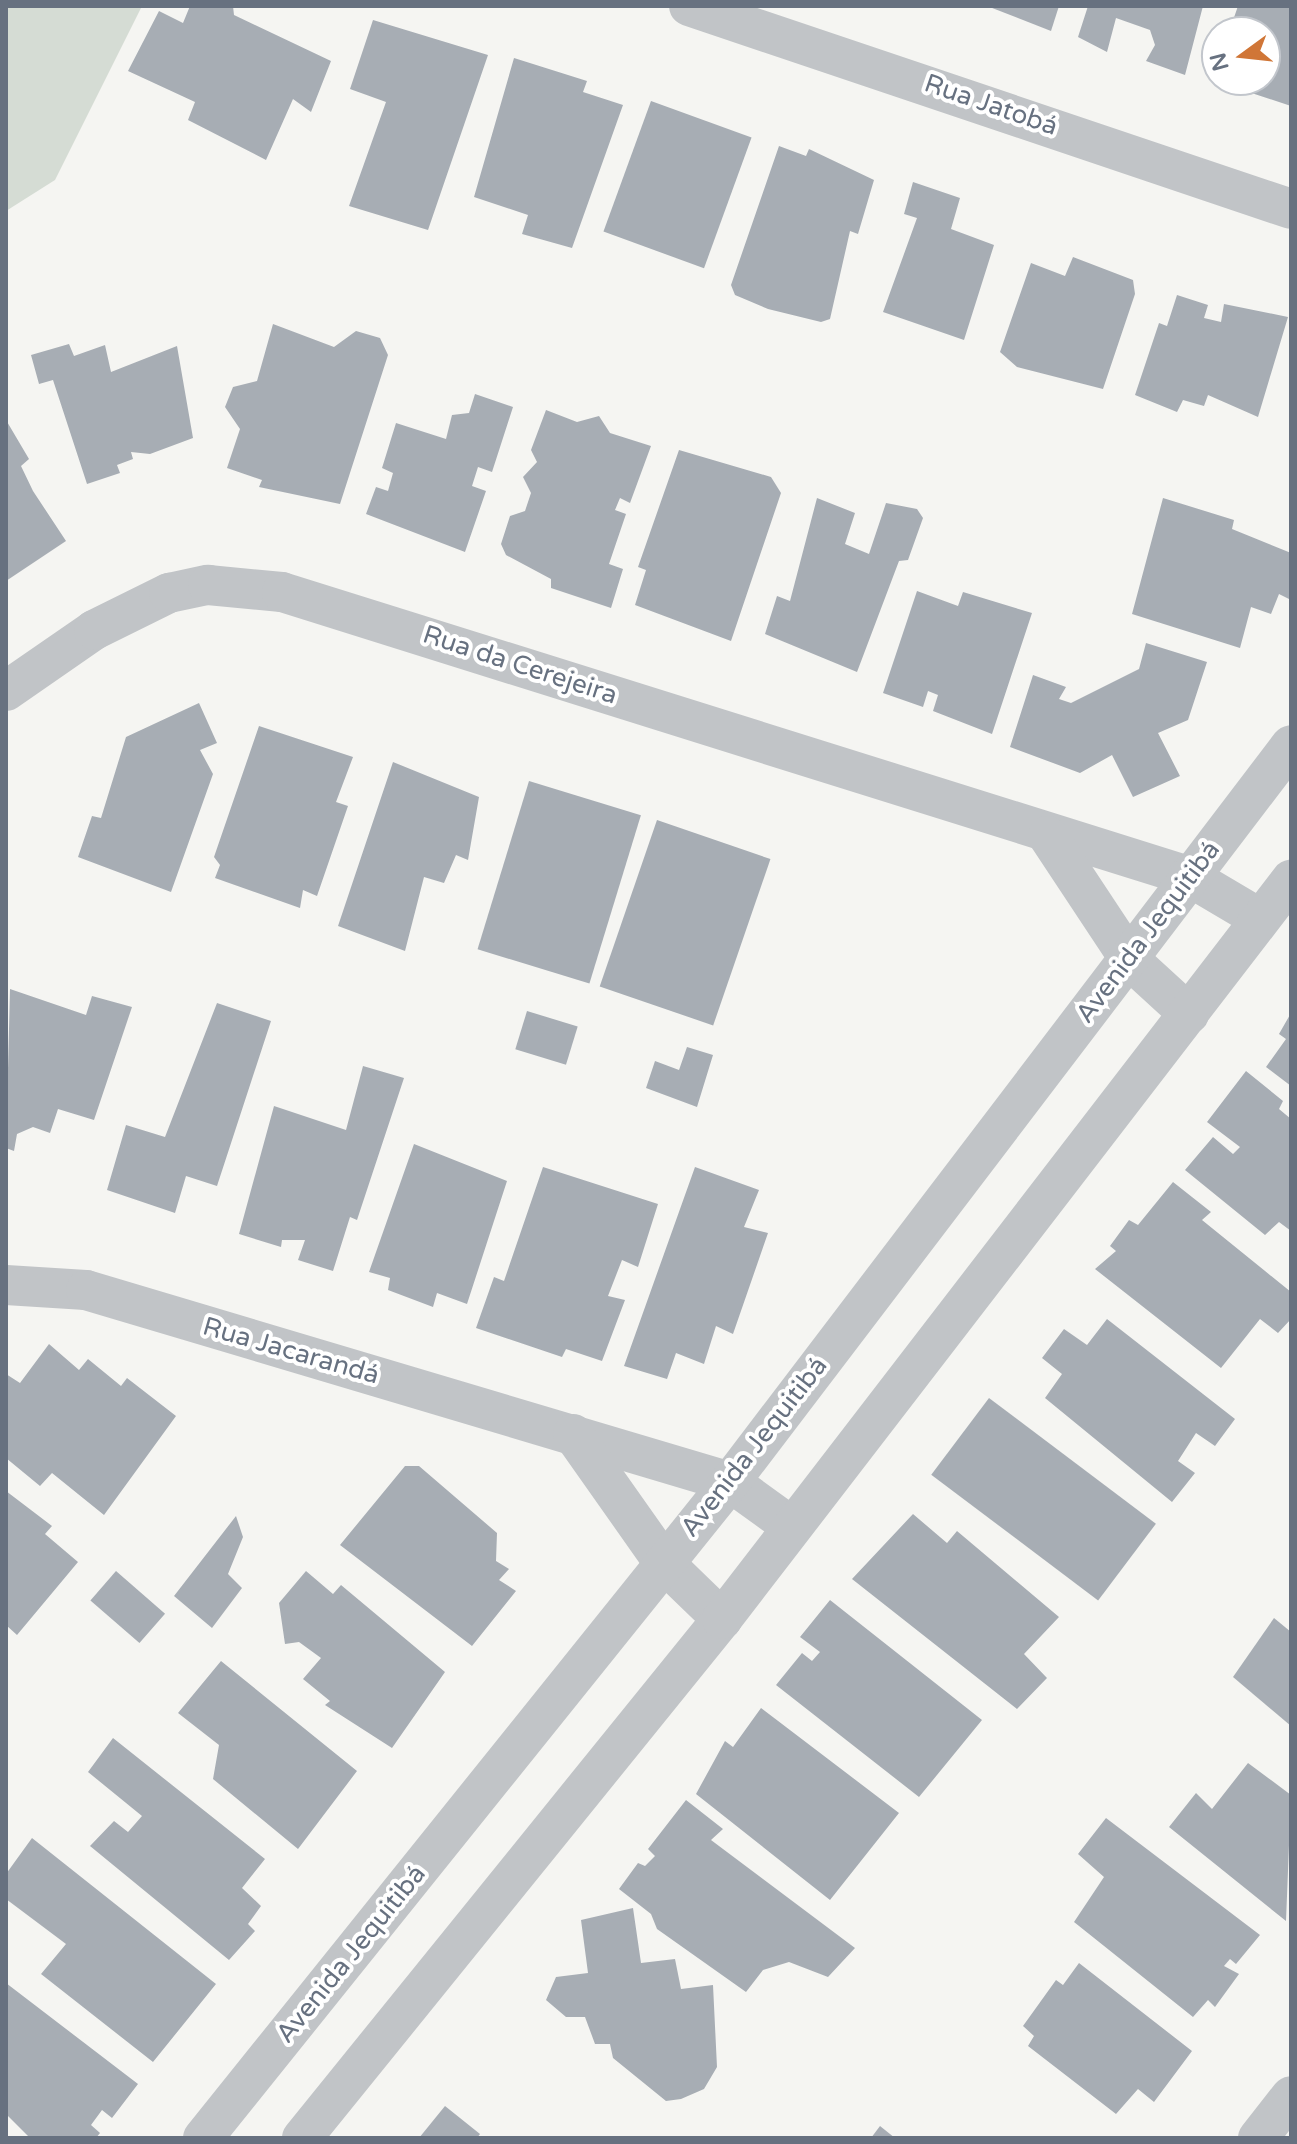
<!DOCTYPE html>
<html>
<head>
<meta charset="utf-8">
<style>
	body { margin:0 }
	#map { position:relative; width:1297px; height:2144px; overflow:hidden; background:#f5f5f2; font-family:"Varela Round",sans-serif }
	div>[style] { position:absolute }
	.green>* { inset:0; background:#d5dcd4 }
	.building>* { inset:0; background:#a7adb4; transform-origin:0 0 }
	.minor>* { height:40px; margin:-20px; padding:0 20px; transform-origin:20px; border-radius:20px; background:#c1c4c7 }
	span { translate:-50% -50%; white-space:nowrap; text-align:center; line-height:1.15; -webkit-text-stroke:8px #fff; paint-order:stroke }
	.street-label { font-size:26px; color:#677180 }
	.frame { position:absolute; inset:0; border:8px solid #677180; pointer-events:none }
	.north { position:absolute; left:1201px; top:16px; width:80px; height:80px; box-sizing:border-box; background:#fff; border:2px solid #c2c6cc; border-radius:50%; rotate:255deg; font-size:22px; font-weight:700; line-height:32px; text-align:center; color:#677180 }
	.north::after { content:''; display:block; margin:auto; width:28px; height:36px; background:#d07637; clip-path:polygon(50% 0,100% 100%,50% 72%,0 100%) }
</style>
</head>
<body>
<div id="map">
	<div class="green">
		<i style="clip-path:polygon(6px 6px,142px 6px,55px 180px,6px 211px)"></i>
	</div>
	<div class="building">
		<i style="clip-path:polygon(190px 6px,233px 6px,234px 15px,331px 61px,311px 112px,293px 99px,266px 160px,188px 120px,195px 102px,128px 71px,159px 11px,183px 23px)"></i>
		<i style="clip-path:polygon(987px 6px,1059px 6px,1051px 31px)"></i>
		<i style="clip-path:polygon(1088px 6px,1203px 6px,1185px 75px,1146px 61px,1155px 45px,1150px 30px,1116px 18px,1107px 52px,1078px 37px)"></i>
		<i style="clip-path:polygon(1238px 6px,1291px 6px,1291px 106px,1212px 80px,1217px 67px,1217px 80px,1265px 80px,1265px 32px,1229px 32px)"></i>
		<i style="clip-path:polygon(373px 20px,488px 55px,428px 230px,349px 206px,386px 102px,350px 89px)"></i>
		<i style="clip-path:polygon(514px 58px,587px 81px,583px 92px,623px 105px,572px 248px,522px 234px,528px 215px,474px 197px)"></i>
		<i style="left:651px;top:101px;width:107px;height:139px;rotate:20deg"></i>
		<i style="clip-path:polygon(779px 146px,806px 156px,809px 149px,874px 180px,858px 234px,850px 231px,830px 319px,821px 322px,768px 309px,735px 295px,731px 285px)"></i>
		<i style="clip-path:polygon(913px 182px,960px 198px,951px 229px,994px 245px,964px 340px,883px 312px,917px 218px,904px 214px)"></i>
		<i style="clip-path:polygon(1073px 257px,1133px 280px,1135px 294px,1103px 389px,1017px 367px,1000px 352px,1031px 263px,1065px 276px)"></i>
		<i style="clip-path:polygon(1177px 295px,1208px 305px,1204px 318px,1221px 322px,1224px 304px,1288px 317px,1258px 417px,1208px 395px,1204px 406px,1183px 400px,1177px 412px,1135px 395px,1159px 323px,1167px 326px)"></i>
		<i style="clip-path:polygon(273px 324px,334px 347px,356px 331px,380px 338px,388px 355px,340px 504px,259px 487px,262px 480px,227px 468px,240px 429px,225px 407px,233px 387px,257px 381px)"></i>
		<i style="clip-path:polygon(69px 344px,74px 356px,105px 345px,111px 372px,177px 346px,193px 438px,150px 454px,131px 452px,133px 459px,117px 465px,120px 473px,87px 484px,53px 380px,39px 384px,31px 355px)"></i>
		<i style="clip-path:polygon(475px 394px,513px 407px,492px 472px,478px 467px,472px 486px,486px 491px,465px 552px,366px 514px,376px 487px,388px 491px,393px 473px,382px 468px,396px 423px,446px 439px,452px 415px,469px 413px)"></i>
		<i style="clip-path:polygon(546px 410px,577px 422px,599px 416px,610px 433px,651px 446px,630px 503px,620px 498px,615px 510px,626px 514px,609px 564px,623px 569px,611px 608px,551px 588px,551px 579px,506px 555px,501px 544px,510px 516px,525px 511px,531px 493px,523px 477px,537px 462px,531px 450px)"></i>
		<i style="clip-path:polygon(6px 420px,29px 459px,21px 466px,33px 491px,66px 541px,6px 581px)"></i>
		<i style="clip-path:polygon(679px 450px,771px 477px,781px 493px,731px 641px,635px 605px,646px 570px,638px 567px)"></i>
		<i style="clip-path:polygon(817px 498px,855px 513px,845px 544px,869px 554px,886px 503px,917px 509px,923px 518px,908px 560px,899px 561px,857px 672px,765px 634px,777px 596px,790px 601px)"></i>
		<i style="clip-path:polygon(1163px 498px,1234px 520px,1232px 529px,1291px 553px,1291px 600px,1279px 594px,1271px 614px,1251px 607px,1240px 648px,1132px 614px)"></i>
		<i style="clip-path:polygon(917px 591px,958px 606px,963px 592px,1032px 613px,992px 734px,933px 711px,938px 695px,928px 691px,923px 707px,883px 693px)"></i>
		<i style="clip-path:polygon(1146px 643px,1207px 662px,1188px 720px,1158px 733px,1180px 776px,1133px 797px,1112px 755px,1080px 773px,1010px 747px,1033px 675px,1066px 687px,1059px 699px,1071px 703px,1139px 669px)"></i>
		<i style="clip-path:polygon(199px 703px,217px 743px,200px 750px,213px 774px,171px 892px,78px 857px,92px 816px,101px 818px,126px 737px)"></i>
		<i style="clip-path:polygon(259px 726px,353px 757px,336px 802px,348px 806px,317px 896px,303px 890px,300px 908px,215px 878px,220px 865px,214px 857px)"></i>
		<i style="clip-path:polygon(393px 762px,479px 797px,468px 860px,456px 855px,444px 883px,424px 877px,405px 951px,338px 926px)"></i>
		<i style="left:529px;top:781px;width:117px;height:176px;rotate:17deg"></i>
		<i style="left:657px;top:820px;width:120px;height:176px;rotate:19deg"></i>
		<i style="clip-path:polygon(10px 989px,86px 1015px,92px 996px,132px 1007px,94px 1120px,58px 1109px,50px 1133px,33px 1127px,17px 1134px,14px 1151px,6px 1148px)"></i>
		<i style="clip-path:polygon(217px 1003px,271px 1021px,217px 1186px,186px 1176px,175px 1213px,107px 1190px,126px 1125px,165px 1137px)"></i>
		<i style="left:527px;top:1011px;width:53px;height:40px;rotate:17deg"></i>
		<i style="clip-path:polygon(1291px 1013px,1291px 1086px,1266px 1067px,1286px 1039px,1279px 1034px)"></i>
		<i style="clip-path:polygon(687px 1047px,713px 1055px,697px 1107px,646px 1088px,655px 1061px,679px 1070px)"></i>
		<i style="clip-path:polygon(363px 1066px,404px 1078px,357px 1220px,350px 1217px,333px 1271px,298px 1260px,305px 1240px,282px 1240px,281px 1247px,239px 1234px,274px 1106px,346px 1130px)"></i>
		<i style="clip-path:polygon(1246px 1071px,1283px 1101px,1279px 1109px,1291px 1119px,1291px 1231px,1279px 1222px,1265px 1235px,1185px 1170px,1213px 1137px,1233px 1154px,1240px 1147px,1207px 1122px)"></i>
		<i style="clip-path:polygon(414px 1144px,507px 1181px,467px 1304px,437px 1293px,433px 1307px,388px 1290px,390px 1278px,369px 1272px)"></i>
		<i style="clip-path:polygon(543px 1167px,658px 1204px,638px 1267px,622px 1260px,608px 1296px,625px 1300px,602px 1361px,566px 1349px,562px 1357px,476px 1328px,494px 1277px,504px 1281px)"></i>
		<i style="clip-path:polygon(695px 1167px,759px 1190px,744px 1227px,768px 1233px,733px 1334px,716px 1326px,704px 1364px,676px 1353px,667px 1379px,624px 1366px)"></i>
		<i style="clip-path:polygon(1173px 1182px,1211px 1212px,1202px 1220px,1291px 1292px,1291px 1319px,1278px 1333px,1260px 1319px,1221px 1368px,1095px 1269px,1116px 1251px,1110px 1246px,1129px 1220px,1138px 1225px)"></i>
		<i style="clip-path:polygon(1107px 1319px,1235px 1419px,1215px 1446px,1196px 1433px,1178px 1461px,1195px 1473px,1172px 1502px,1045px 1398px,1062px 1374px,1042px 1358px,1064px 1329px,1087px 1345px)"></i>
		<i style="clip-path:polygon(49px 1344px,79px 1370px,88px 1359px,121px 1386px,127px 1378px,176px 1416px,104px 1515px,52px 1473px,40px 1486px,6px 1458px,6px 1374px,20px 1383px)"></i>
		<i style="left:989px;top:1398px;width:209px;height:96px;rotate:37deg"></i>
		<i style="clip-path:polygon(405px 1466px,419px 1466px,497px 1533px,496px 1561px,509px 1569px,499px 1580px,516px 1591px,472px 1646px,340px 1545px)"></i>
		<i style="clip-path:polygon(6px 1491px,52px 1526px,45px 1534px,78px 1562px,17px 1635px,6px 1625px)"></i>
		<i style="clip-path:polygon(913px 1514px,947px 1543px,957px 1531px,1059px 1617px,1024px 1654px,1047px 1678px,1017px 1709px,852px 1579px)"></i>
		<i style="clip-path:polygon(236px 1516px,243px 1537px,228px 1574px,242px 1588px,212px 1628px,174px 1596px)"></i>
		<i style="left:116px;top:1571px;width:65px;height:39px;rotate:41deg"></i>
		<i style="clip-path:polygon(306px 1571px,333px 1594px,341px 1585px,445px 1672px,392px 1748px,325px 1705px,330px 1701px,303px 1679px,321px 1658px,299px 1642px,285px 1644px,279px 1603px)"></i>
		<i style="clip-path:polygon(830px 1600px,982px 1720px,919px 1797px,776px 1685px,802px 1653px,812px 1661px,820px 1652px,800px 1637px)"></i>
		<i style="clip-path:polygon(1274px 1618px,1291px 1632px,1291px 1726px,1233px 1677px)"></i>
		<i style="clip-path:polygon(221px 1661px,357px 1771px,298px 1849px,213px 1779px,219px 1745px,178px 1713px)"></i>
		<i style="clip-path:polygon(761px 1708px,899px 1813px,830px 1900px,696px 1794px,725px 1741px,733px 1747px)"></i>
		<i style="clip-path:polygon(113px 1738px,265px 1859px,242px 1888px,261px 1906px,248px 1924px,255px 1931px,229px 1960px,90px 1846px,114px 1821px,128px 1832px,142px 1816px,88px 1772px)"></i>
		<i style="clip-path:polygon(1248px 1763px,1291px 1795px,1286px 1921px,1169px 1827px,1196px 1793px,1212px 1809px)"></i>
		<i style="clip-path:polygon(686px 1800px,723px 1829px,711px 1840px,855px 1948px,828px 1977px,789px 1962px,763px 1970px,746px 1992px,657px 1929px,651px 1914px,619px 1889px,638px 1863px,645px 1866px,655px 1856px,648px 1849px)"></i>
		<i style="clip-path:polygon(1106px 1818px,1260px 1935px,1236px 1964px,1230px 1959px,1224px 1966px,1239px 1974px,1215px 2007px,1208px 2000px,1193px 2017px,1074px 1922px,1104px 1877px,1078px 1854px)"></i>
		<i style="clip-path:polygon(32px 1838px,216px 1984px,153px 2062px,41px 1974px,66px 1944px,6px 1899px,6px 1874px)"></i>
		<i style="clip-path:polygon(633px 1908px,641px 1963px,675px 1959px,681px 1989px,713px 1985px,717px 2067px,704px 2089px,681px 2099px,666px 2101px,613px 2058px,610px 2044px,595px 2044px,585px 2017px,566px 2017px,546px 2000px,556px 1977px,588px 1973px,581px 1920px)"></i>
		<i style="clip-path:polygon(1079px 1963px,1192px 2051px,1154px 2102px,1138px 2089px,1116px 2114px,1028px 2046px,1034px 2036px,1023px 2026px,1056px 1980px,1063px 1985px)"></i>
		<i style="clip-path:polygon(6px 1983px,138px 2084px,112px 2118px,102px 2110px,91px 2125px,100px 2133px,96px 2138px,30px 2138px,6px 2114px)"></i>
		<i style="clip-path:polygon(445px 2106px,480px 2134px,477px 2138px,419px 2138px)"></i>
		<i style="clip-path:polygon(880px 2126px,895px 2138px,871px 2138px)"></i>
	</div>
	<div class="minor">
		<i style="left:689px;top:6px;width:635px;rotate:18.63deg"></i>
		<i style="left:6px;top:691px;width:107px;rotate:-34.7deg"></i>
		<i style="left:94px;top:630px;width:84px;rotate:-26.3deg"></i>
		<i style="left:169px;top:593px;width:40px;rotate:-12deg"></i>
		<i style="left:208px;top:585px;width:74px;rotate:5.4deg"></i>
		<i style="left:282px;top:592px;width:949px;rotate:17.4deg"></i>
		<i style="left:1188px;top:876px;width:82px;rotate:30.6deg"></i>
		<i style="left:1048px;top:836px;width:149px;rotate:56.5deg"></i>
		<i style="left:1130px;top:960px;width:80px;rotate:42.5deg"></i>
		<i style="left:6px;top:1285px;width:80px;rotate:3.6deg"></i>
		<i style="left:86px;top:1290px;width:672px;rotate:16.6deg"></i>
		<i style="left:730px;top:1482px;width:75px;rotate:35.8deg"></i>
		<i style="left:573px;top:1434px;width:158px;rotate:54.8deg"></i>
		<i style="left:664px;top:1563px;width:81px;rotate:44deg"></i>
		<i style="left:203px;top:2138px;width:841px;rotate:-51.22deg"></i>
		<i style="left:730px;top:1482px;width:926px;rotate:-52.72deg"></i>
		<i style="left:302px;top:2138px;width:668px;rotate:-51.02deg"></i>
		<i style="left:722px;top:1619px;width:933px;rotate:-52.41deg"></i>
		<i style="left:1258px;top:2138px;width:53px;rotate:-51.8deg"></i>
	</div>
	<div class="street-label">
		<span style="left:991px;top:105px;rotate:19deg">Rua Jatobá</span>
		<span style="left:520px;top:665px;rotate:18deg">Rua da Cerejeira</span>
		<span style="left:1148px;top:932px;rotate:-53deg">Avenida Jequitibá</span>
		<span style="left:291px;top:1351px;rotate:16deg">Rua Jacarandá</span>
		<span style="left:754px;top:1447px;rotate:-52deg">Avenida Jequitibá</span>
		<span style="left:351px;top:1954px;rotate:-51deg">Avenida Jequitibá</span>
	</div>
	<div class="frame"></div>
	<div class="north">N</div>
</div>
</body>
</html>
